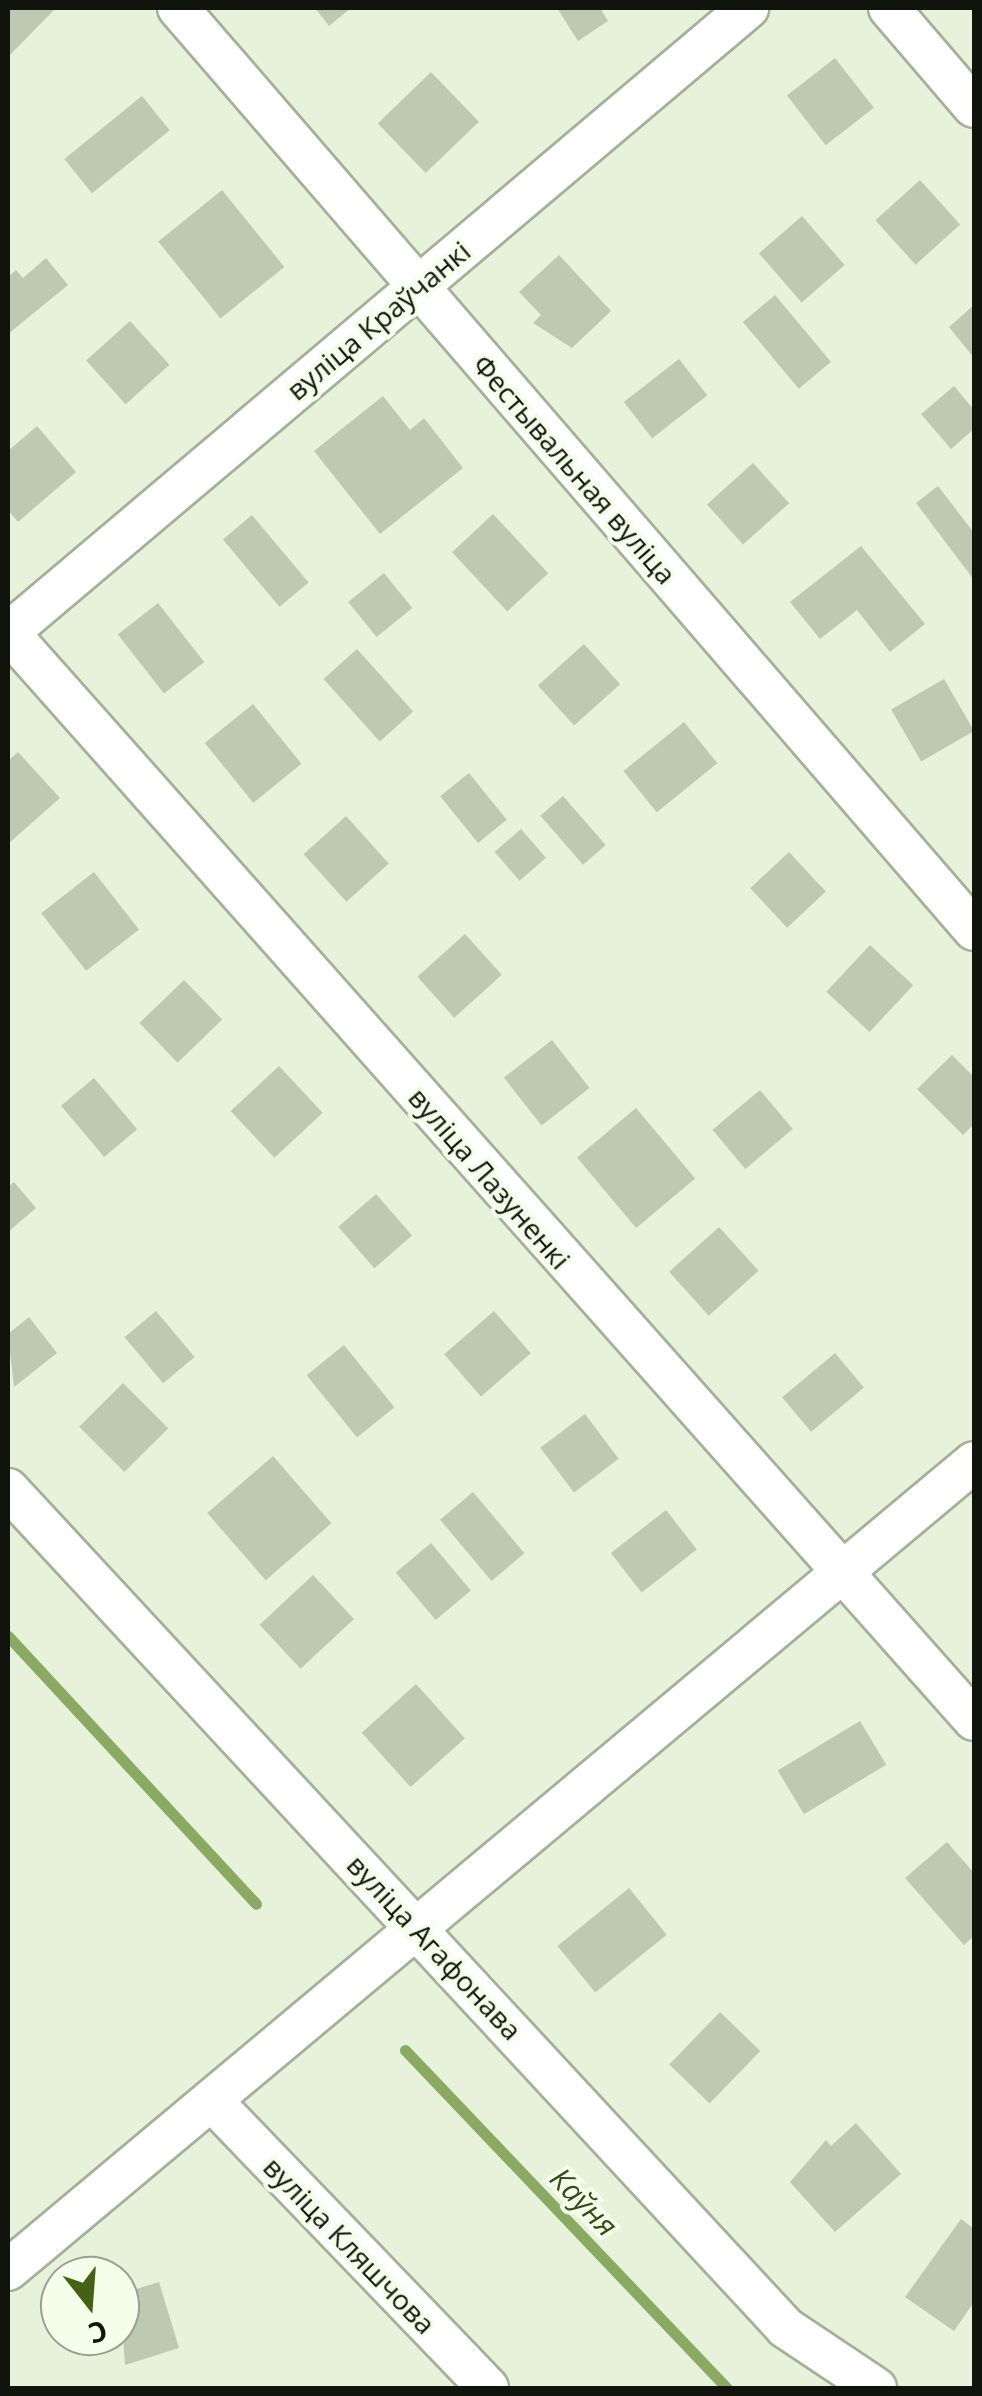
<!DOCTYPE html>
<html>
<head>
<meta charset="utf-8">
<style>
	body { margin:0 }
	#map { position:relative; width:982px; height:2396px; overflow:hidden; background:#e6f2d9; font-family:"Open Sans",sans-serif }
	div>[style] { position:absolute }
	.stream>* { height:11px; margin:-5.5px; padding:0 5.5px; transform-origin:5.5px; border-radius:5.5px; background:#8aa962 }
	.building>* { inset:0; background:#bdc9b0; transform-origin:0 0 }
	.roads { filter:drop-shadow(2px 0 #a5b098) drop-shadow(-2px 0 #a5b098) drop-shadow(0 2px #a5b098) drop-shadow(0 -2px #a5b098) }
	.minor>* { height:40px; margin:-20px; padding:0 20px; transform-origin:20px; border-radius:20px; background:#fff }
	span { translate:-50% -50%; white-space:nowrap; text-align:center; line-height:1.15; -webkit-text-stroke:8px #f4feea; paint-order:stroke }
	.street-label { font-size:28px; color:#10140c }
	.water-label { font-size:30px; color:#374b19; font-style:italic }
	.frame { position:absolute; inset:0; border:10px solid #10140c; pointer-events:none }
	.north { position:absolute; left:40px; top:2256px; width:100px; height:100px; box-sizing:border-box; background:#f4feea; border:2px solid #99a091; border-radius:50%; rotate:163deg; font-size:28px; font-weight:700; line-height:40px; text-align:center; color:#10140c }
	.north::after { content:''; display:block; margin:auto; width:35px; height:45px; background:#456113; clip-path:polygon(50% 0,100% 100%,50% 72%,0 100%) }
</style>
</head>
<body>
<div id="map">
	<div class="stream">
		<i style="left:8px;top:1636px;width:365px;rotate:47.2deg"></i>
		<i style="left:405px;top:2050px;width:467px;rotate:46.4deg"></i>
	</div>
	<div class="building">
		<i style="clip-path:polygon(8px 8px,56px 8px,10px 55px)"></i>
		<i style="clip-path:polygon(315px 8px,351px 8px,329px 26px)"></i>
		<i style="clip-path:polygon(557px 8px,600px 8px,608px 21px,578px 41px)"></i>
		<i style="left:835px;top:58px;width:63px;height:61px;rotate:52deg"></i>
		<i style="left:431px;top:72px;width:69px;height:74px;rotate:46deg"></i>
		<i style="left:142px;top:96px;width:44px;height:100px;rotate:51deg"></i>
		<i style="left:920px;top:180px;width:60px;height:60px;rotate:48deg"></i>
		<i style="left:222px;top:190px;width:99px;height:82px;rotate:51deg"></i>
		<i style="left:802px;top:216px;width:65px;height:57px;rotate:49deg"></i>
		<i style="clip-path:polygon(559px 255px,611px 311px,572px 348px,533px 323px,541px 315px,519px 292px)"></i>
		<i style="clip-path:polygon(46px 258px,68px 285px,8px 334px,8px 277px,16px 270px,23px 278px)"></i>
		<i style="left:775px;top:295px;width:87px;height:42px;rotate:50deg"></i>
		<i style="clip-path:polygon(974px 305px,974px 358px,949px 327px)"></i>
		<i style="left:130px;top:321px;width:59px;height:59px;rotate:48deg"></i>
		<i style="left:679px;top:359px;width:46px;height:70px;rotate:52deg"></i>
		<i style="clip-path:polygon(954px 386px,974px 410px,974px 429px,951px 449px,921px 414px)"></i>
		<i style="clip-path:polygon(383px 396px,410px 430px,424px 418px,463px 468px,380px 534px,314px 451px)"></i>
		<i style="clip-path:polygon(37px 426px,76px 472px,18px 522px,8px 510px,8px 451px)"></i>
		<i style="left:753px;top:463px;width:54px;height:62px;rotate:48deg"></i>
		<i style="clip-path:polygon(938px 486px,974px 533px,974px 580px,916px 503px)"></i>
		<i style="left:493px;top:514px;width:81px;height:56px;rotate:47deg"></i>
		<i style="left:252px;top:515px;width:88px;height:38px;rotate:50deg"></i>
		<i style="clip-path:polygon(861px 546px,925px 624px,890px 652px,857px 610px,820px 639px,790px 602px)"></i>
		<i style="left:384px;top:573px;width:45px;height:46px;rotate:51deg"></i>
		<i style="left:158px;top:603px;width:75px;height:51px;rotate:52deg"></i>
		<i style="left:584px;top:644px;width:54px;height:62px;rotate:48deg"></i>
		<i style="left:357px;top:649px;width:84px;height:45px;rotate:48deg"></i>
		<i style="left:944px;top:679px;width:60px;height:61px;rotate:60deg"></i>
		<i style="left:253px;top:704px;width:77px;height:62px;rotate:51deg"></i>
		<i style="left:684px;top:722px;width:53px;height:78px;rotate:51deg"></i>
		<i style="clip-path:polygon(18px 752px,60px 798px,9px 843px,8px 761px)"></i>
		<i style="left:469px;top:773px;width:60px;height:37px;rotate:51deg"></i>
		<i style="left:563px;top:796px;width:65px;height:30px;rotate:49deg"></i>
		<i style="left:346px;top:816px;width:64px;height:57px;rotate:48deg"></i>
		<i style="left:521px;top:829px;width:38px;height:35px;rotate:49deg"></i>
		<i style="left:789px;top:852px;width:54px;height:53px;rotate:47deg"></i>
		<i style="left:94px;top:872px;width:73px;height:67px;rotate:52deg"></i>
		<i style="left:465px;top:934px;width:55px;height:64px;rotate:48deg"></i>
		<i style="left:870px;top:945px;width:59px;height:64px;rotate:43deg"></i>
		<i style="left:184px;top:980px;width:55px;height:62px;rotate:46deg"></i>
		<i style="left:552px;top:1040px;width:61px;height:61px;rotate:52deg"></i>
		<i style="clip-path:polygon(952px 1055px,974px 1077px,974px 1124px,963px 1135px,917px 1089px)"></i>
		<i style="left:279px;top:1066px;width:64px;height:66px;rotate:47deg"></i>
		<i style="left:94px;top:1078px;width:67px;height:43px;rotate:50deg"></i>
		<i style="left:760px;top:1090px;width:51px;height:62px;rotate:50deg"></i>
		<i style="left:636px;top:1108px;width:92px;height:77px;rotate:50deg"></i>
		<i style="clip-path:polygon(14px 1182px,36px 1208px,8px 1232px,8px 1187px)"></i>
		<i style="left:376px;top:1194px;width:55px;height:50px;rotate:49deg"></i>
		<i style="left:719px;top:1227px;width:59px;height:67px;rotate:48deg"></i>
		<i style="left:156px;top:1311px;width:60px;height:41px;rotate:50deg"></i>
		<i style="left:494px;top:1311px;width:56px;height:66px;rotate:49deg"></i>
		<i style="clip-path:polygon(29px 1317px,57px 1353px,14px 1387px,8px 1334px)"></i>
		<i style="left:344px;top:1345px;width:80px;height:48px;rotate:51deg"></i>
		<i style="left:835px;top:1353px;width:45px;height:69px;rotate:50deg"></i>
		<i style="left:123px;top:1383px;width:64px;height:62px;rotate:45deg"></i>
		<i style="left:585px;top:1414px;width:56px;height:56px;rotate:53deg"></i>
		<i style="left:273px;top:1456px;width:89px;height:87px;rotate:49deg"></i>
		<i style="left:473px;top:1492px;width:80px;height:43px;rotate:50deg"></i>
		<i style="left:666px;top:1510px;width:50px;height:70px;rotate:52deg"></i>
		<i style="left:431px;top:1543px;width:62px;height:46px;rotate:50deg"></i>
		<i style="left:313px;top:1575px;width:60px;height:73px;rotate:47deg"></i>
		<i style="left:416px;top:1684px;width:73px;height:73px;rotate:48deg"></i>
		<i style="left:860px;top:1721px;width:51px;height:96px;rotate:59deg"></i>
		<i style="clip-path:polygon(947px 1842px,974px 1873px,974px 1936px,964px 1945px,905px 1878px)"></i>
		<i style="left:629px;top:1888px;width:60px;height:92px;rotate:51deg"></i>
		<i style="left:720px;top:2012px;width:56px;height:73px;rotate:44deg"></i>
		<i style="clip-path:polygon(856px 2123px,901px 2174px,835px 2232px,790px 2182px,826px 2140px,831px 2146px)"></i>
		<i style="clip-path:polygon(961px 2219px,974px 2229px,974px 2302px,954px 2331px,905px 2297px)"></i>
		<i style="clip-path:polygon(159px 2282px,179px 2348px,125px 2365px,120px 2294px)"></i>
	</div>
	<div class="roads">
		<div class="minor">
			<i style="left:178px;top:8px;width:1218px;rotate:49.19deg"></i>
			<i style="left:889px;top:8px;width:130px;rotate:49.4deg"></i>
			<i style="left:8px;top:632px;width:1455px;rotate:48.4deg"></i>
			<i style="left:8px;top:633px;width:969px;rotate:-40.18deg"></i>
			<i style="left:8px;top:1489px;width:1144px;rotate:47.16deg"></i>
			<i style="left:786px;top:2328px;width:108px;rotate:33.7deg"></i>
			<i style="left:212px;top:2101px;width:398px;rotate:46.1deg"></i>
			<i style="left:8px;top:2270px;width:1259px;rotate:-39.91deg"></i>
		</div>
	</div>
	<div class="street-label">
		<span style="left:378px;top:320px;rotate:-40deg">вуліца Краўчанкі</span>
		<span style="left:575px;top:469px;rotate:49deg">Фестывальная вуліца</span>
		<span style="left:490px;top:1178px;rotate:49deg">вуліца Лазуненкі</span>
		<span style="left:435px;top:1947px;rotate:47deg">вуліца Агафонава</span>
		<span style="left:350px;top:2245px;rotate:46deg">вуліца Кляшчова</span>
	</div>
	<div class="water-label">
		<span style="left:584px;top:2202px;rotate:46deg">Каўня</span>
	</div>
	<div class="frame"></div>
	<div class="north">С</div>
</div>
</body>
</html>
